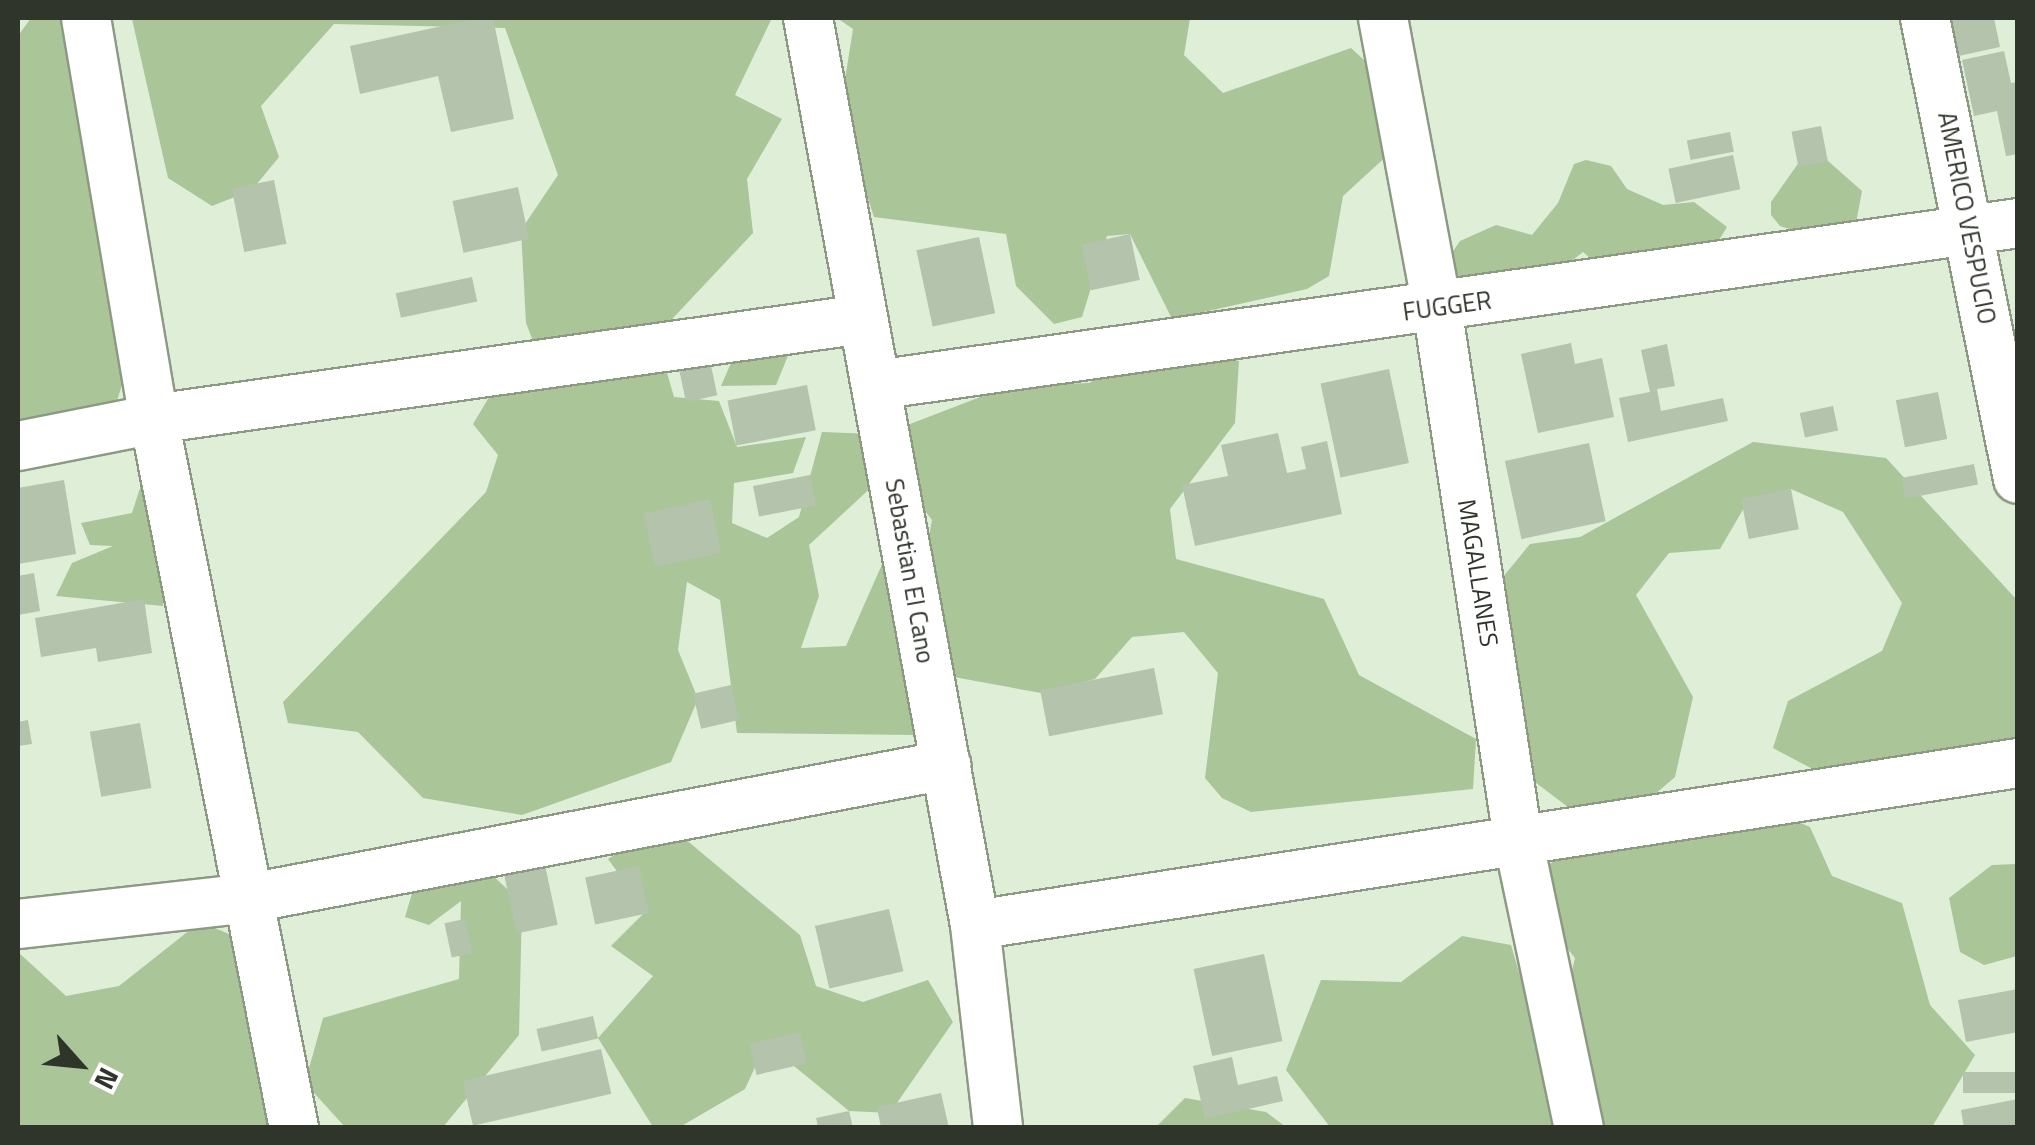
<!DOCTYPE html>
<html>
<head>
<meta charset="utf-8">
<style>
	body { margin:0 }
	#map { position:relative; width:2035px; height:1145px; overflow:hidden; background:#dfeed6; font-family:"Titillium Web",sans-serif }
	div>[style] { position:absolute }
	.forest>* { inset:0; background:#aac598 }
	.building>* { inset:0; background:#b4c3ab; transform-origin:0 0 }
	.roads { filter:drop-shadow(2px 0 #8c9a83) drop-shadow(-2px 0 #8c9a83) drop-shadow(0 2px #8c9a83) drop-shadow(0 -2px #8c9a83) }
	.minor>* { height:48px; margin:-24px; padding:0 24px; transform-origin:24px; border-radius:24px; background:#fff }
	span { translate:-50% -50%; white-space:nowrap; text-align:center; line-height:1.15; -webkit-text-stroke:8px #fff; paint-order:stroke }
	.street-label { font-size:25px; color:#2f352b }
	.frame { position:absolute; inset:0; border:20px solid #2f352b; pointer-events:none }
	.north { position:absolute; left:30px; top:1015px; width:100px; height:100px; -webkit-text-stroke:8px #fff; paint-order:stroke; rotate:117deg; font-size:28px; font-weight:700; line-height:40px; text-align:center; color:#2f352b }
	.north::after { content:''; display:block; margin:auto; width:35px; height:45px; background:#2f352b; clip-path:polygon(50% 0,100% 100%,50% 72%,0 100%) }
</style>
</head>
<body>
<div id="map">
	<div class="forest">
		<i style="clip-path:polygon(31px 18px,94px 18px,149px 299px,116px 404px,18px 424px,18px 36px)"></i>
		<i style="clip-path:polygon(772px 18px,735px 95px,782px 119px,747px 179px,753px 233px,658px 334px,541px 361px,526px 323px,521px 230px,558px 175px,505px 28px,334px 24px,261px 106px,279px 157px,252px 190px,212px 206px,168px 178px,132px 19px)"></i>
		<i style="clip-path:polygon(837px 18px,1190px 18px,1184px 55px,1223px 93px,1351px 48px,1392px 86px,1402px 142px,1343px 196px,1329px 276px,1307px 289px,1172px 319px,1130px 234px,1107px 236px,1082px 317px,1054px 324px,1016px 286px,1006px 234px,874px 217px,840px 111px,853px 29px)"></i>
		<i style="clip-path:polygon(1802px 158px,1828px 161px,1862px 191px,1855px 228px,1832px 242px,1780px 226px,1771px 215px,1771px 202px)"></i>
		<i style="clip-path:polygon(1586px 160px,1611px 166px,1627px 189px,1663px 205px,1694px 202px,1727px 227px,1711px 253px,1603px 269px,1583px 252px,1561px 269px,1533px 267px,1499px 290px,1456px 297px,1445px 263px,1460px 241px,1496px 225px,1532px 235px,1558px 203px,1574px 164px)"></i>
		<i style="clip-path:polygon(747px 326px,794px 341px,776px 385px,721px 386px)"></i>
		<i style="clip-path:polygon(1160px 345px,1239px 361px,1235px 423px,1170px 509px,1176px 559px,1324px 599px,1359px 675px,1476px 739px,1473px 789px,1251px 812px,1222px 798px,1205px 778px,1218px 673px,1184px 632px,1132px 637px,1095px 679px,1041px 693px,943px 675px,912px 630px,932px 520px,899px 476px,910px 424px,1009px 386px,1089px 383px)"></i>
		<i style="clip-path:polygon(665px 366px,674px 397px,719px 401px,737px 447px,806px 437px,793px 473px,734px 483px,732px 523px,767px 538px,799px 517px,822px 432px,873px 434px,890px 470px,809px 545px,819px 596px,801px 648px,846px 646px,887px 553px,917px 735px,737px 733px,720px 600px,687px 582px,678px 650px,698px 699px,671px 762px,522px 815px,423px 798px,358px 732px,288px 723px,283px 702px,486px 492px,498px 455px,473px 424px,494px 389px)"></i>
		<i style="clip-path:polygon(1753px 442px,1886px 458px,2017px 600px,2017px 744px,1822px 774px,1773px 748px,1788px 701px,1882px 651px,1902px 603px,1843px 512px,1791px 489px,1748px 501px,1720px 549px,1669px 553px,1636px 595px,1693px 697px,1675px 777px,1634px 812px,1581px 817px,1515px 767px,1498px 583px,1530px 544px,1580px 537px)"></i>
		<i style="clip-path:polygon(148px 463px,166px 539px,163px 606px,56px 596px,72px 563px,113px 546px,90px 545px,81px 523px,132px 513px)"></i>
		<i style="clip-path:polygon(1764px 808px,1810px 827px,1832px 876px,1902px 903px,1930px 1005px,1975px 1055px,1932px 1127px,1591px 1127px,1562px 1012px,1575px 958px,1526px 897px,1535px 875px,1602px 826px)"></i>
		<i style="clip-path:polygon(666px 823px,800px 935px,816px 986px,863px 1002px,928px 980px,953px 1022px,890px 1113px,849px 1111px,766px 1043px,745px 1089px,678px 1128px,653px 1127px,598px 1038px,653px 976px,611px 946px,646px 911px,608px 859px)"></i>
		<i style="clip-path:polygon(473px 857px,522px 903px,519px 1035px,443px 1127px,345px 1127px,305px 1083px,323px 1018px,459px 979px,461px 901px,429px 925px,405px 917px,422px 860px)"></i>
		<i style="clip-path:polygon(2017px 864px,2017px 956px,1984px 965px,1960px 952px,1949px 898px,1992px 865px)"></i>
		<i style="clip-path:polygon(200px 922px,273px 952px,294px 1003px,275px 1087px,291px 1127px,18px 1127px,18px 952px,66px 996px,119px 986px)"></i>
		<i style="clip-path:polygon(1462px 936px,1511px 945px,1564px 1127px,1330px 1127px,1286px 1070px,1321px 980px,1401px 982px)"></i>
		<i style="clip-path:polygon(1185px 1098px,1266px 1112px,1286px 1127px,1155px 1128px)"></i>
	</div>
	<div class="building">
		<i style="clip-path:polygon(479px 18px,493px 18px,514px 119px,451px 132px,438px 76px,360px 94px,350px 46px)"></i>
		<i style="clip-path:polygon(1946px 18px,1994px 18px,2000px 47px,1954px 57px)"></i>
		<i style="clip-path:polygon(2004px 51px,2011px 83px,2018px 82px,2018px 154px,2006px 156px,1997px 111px,1974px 116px,1962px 60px)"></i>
		<i style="left:1821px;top:126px;width:36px;height:30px;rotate:79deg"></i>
		<i style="left:1730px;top:132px;width:20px;height:44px;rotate:79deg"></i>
		<i style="left:1733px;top:155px;width:35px;height:66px;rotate:78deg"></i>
		<i style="left:274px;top:180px;width:65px;height:43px;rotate:79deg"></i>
		<i style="left:518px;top:187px;width:53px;height:67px;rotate:78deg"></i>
		<i style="left:1130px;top:234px;width:47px;height:50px;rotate:78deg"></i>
		<i style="left:979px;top:237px;width:78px;height:64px;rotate:78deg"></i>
		<i style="left:472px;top:277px;width:25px;height:78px;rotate:78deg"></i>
		<i style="clip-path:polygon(1571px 343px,1575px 364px,1602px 358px,1614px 417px,1538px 433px,1521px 354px)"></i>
		<i style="clip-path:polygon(1667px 344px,1675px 386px,1657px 389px,1661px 411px,1723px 398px,1728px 421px,1628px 442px,1619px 398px,1650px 392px,1641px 350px)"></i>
		<i style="left:710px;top:361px;width:35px;height:32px;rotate:78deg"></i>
		<i style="left:1389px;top:369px;width:96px;height:70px;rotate:78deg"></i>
		<i style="left:807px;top:385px;width:46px;height:81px;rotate:79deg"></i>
		<i style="left:1938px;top:392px;width:48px;height:43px;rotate:79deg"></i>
		<i style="left:1833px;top:406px;width:25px;height:34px;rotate:78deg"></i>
		<i style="clip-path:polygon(1278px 433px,1287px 473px,1306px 469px,1301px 447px,1327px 441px,1342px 514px,1195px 546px,1182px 485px,1228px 476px,1221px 445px)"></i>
		<i style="left:1589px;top:443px;width:80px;height:86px;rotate:78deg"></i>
		<i style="left:1974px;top:464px;width:21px;height:74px;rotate:79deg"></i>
		<i style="left:810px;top:475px;width:31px;height:58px;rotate:79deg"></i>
		<i style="clip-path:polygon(64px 480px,76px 554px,18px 564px,18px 488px)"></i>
		<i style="left:1791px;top:489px;width:41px;height:51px;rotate:79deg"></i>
		<i style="left:710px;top:499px;width:55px;height:68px;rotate:78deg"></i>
		<i style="clip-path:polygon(34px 573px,40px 611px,18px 615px,18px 576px)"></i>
		<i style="clip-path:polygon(144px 599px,152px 653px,98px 662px,96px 648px,41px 657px,35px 618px)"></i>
		<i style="left:1154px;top:668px;width:47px;height:116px;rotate:79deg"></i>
		<i style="left:731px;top:685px;width:36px;height:39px;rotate:77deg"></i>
		<i style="clip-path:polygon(28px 720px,32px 744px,18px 746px,18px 722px)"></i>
		<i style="left:140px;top:723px;width:66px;height:51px;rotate:80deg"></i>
		<i style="left:545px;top:865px;width:61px;height:42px;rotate:78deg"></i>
		<i style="left:639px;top:866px;width:48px;height:55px;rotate:78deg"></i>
		<i style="left:889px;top:909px;width:64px;height:76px;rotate:77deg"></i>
		<i style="left:465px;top:919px;width:35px;height:21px;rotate:78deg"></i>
		<i style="left:1264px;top:954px;width:89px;height:72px;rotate:78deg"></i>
		<i style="clip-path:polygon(2018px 989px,2018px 1032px,1966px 1042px,1958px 1000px)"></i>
		<i style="left:593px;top:1016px;width:23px;height:58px;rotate:77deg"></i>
		<i style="left:800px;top:1032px;width:32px;height:52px;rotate:77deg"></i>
		<i style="left:601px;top:1049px;width:46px;height:142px;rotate:77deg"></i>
		<i style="clip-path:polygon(1232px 1057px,1238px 1085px,1277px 1076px,1283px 1101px,1205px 1119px,1193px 1066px)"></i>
		<i style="left:2018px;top:1072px;width:21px;height:55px;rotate:90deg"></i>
		<i style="clip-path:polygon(941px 1093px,949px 1128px,881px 1128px,877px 1107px)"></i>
		<i style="clip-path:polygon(2018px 1099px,2018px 1128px,1964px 1128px,1961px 1110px)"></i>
		<i style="clip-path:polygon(849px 1111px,853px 1128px,818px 1128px,816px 1118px)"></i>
	</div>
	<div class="roads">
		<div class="minor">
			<i style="left:86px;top:18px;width:407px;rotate:80.4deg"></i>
			<i style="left:154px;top:419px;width:723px;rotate:78.83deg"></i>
			<i style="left:808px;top:18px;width:922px;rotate:79.57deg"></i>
			<i style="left:975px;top:925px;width:204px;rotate:83.5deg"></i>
			<i style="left:1383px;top:18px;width:294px;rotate:79.4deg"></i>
			<i style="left:1437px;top:307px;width:538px;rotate:81.34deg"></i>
			<i style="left:1518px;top:839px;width:295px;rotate:78.1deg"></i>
			<i style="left:1925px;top:18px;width:470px;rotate:78.6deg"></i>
			<i style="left:876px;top:385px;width:1153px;rotate:-8.07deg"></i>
			<i style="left:18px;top:446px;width:139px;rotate:-11.2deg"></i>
			<i style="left:154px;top:419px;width:716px;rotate:-8.03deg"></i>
			<i style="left:18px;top:924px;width:233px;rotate:-6.4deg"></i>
			<i style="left:250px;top:898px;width:709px;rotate:-10.82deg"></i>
			<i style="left:975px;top:925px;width:1056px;rotate:-8.83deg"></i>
		</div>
	</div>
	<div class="street-label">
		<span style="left:1967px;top:218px;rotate:79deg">AMERICO VESPUCIO</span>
		<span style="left:1447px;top:306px;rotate:-8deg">FUGGER</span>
		<span style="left:910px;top:571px;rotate:80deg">Sebastian El Cano</span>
		<span style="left:1478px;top:573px;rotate:81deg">MAGALLANES</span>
	</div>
	<div class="frame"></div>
	<div class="north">N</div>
</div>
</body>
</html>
